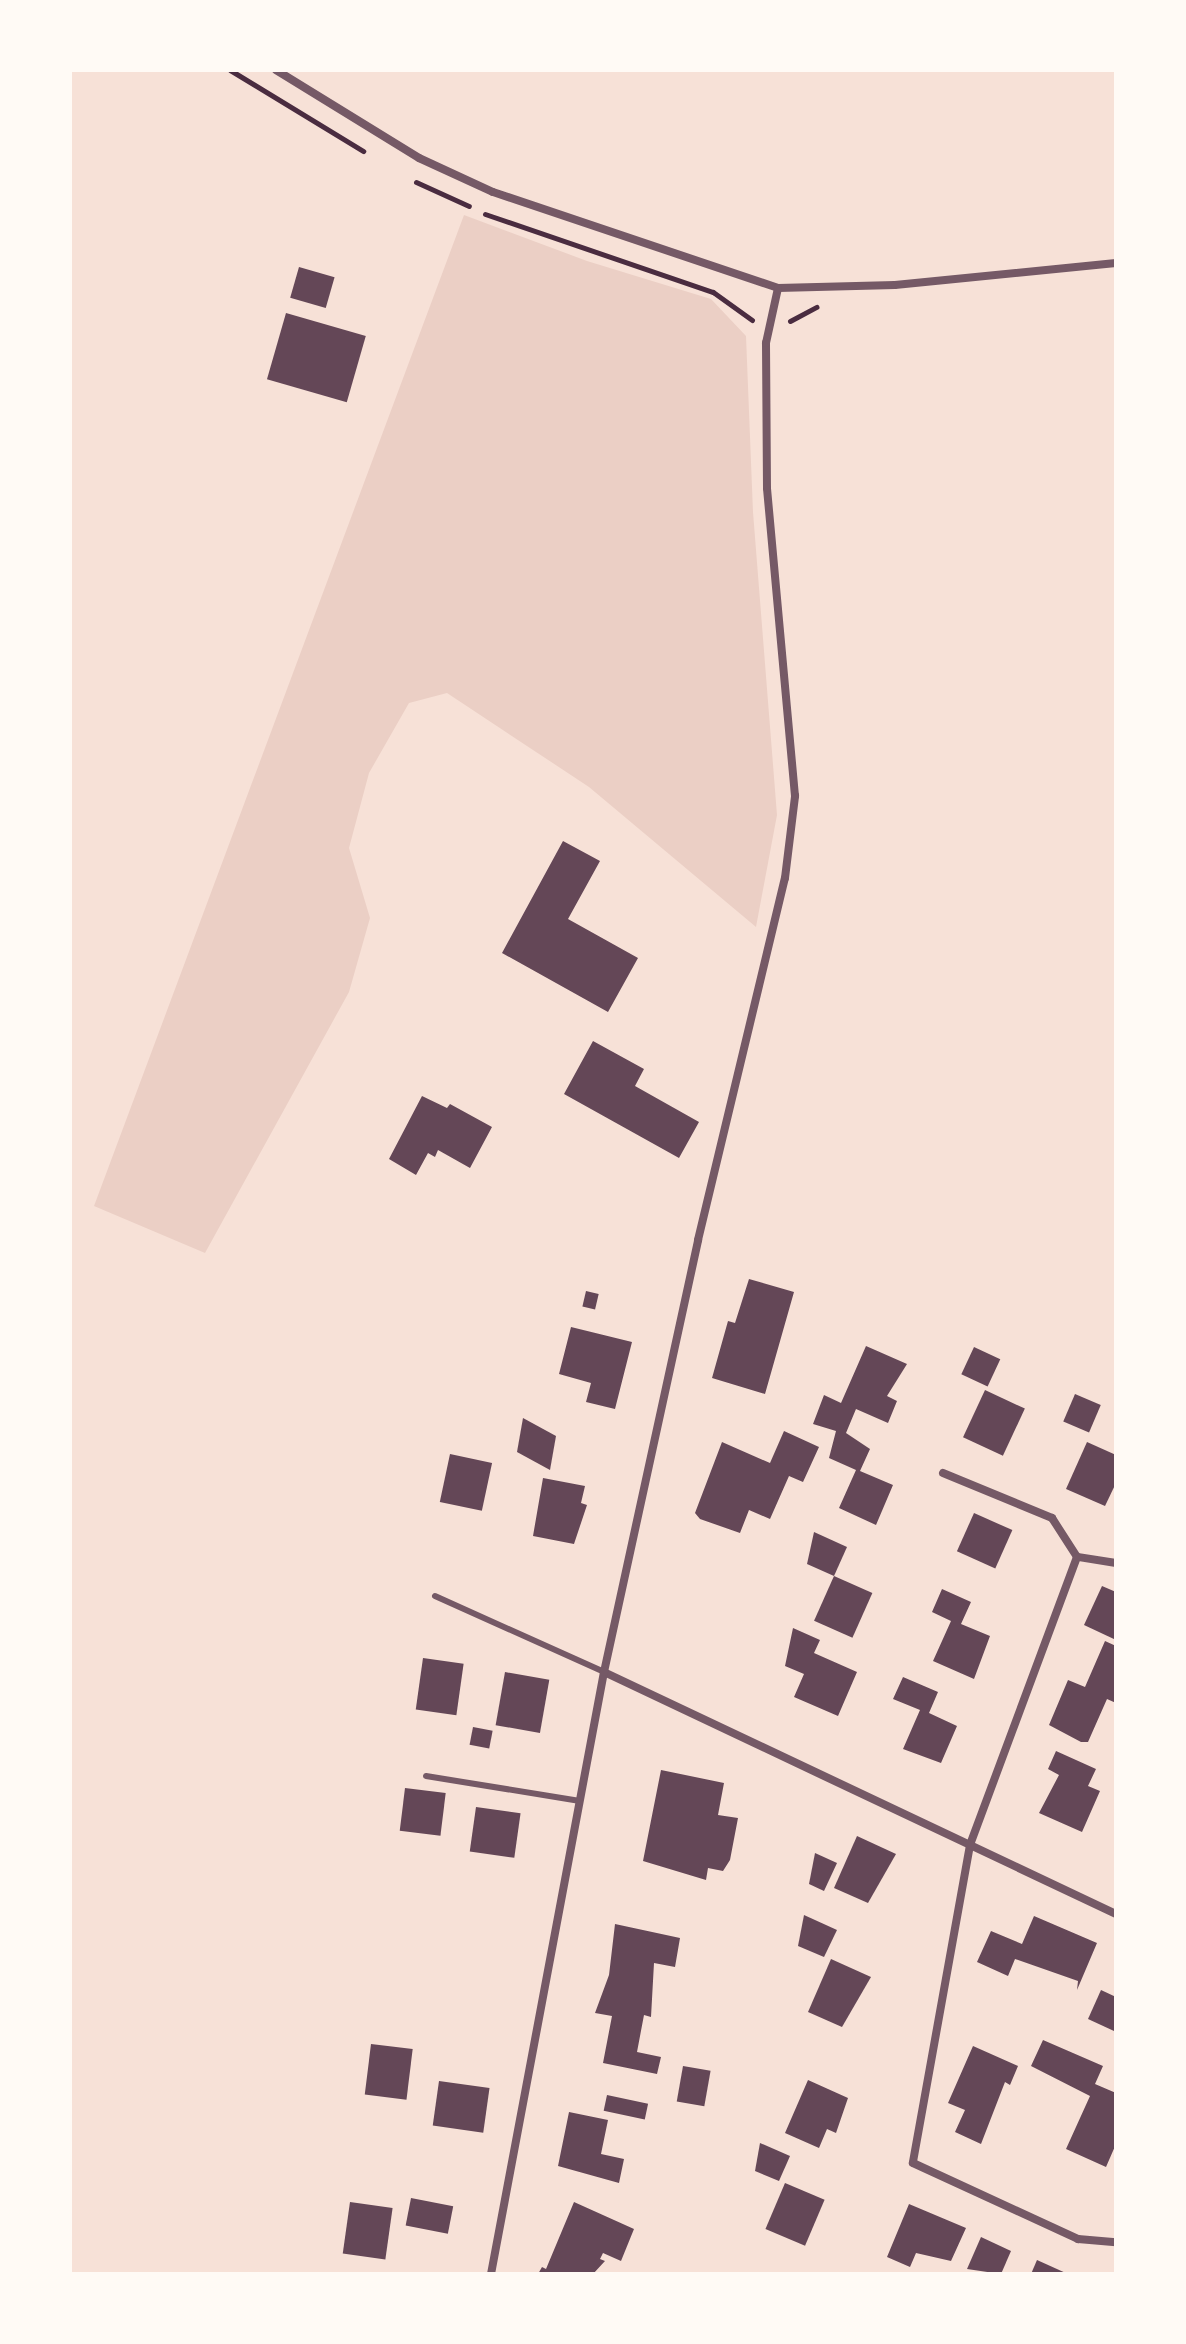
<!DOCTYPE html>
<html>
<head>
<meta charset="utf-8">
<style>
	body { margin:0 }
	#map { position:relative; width:1186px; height:2344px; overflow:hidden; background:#f7e1d7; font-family:"Source Sans 3",sans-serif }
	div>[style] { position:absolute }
	.green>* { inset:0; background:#ebcfc5 }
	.building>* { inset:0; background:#644757; transform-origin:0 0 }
	.path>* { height:5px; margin:-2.5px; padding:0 2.5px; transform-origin:2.5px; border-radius:2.5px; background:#4a2c40 }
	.service>* { height:6px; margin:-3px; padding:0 3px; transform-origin:3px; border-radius:3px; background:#755966 }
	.minor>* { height:8px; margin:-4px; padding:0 4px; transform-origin:4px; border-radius:4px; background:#755966 }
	span { translate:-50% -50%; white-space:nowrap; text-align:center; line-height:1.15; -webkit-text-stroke:8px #fffaf5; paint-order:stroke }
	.frame { position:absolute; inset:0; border:72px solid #fffaf5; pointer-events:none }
</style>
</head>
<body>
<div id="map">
	<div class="green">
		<i style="clip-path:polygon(464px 215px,587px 261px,711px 299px,746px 336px,753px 512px,777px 815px,756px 927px,589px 787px,447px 693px,409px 703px,369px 773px,349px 848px,370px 918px,349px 992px,205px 1253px,94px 1206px)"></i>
	</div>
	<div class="building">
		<i style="left:299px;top:267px;width:37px;height:32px;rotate:16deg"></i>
		<i style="left:286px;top:313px;width:83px;height:69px;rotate:16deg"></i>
		<i style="clip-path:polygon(563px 841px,600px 861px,568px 919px,638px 958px,608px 1012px,502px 953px)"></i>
		<i style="clip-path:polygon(593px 1041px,644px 1069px,635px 1086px,699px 1122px,679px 1158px,564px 1094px)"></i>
		<i style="clip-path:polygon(422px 1096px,447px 1108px,450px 1104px,492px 1127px,470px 1168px,438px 1150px,435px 1157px,428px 1153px,416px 1175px,389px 1159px)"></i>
		<i style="clip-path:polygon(749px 1279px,794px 1292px,765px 1394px,712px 1378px,728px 1321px,735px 1323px)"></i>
		<i style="left:586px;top:1291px;width:13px;height:16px;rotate:13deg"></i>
		<i style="clip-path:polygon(571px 1327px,632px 1342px,615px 1409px,586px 1402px,591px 1383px,559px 1374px)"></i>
		<i style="clip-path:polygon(866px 1346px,907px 1364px,887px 1396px,897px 1401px,888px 1423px,856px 1409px,846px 1433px,870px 1449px,860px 1471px,893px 1485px,876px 1525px,839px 1508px,856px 1470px,829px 1458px,836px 1431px,813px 1424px,824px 1395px,841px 1403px)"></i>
		<i style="left:974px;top:1347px;width:29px;height:30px;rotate:25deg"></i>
		<i style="left:985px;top:1390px;width:44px;height:52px;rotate:25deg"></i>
		<i style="left:1075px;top:1394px;width:28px;height:30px;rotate:23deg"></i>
		<i style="clip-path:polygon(523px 1418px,556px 1436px,550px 1470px,517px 1452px)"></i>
		<i style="clip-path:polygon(784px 1431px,819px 1447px,803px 1482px,789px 1476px,770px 1519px,749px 1510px,740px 1533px,700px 1519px,695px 1513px,722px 1442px,770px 1463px)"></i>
		<i style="clip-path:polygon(1087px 1442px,1116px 1455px,1116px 1483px,1105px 1506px,1066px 1489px)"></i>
		<i style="left:450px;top:1454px;width:43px;height:49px;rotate:12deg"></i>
		<i style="clip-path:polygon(543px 1478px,585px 1486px,581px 1503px,587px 1505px,574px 1544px,533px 1536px)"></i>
		<i style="left:974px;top:1513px;width:42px;height:42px;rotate:24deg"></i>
		<i style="clip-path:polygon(814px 1532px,847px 1547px,834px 1576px,807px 1564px)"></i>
		<i style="left:834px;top:1576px;width:42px;height:49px;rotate:24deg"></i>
		<i style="clip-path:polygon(1102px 1586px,1116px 1592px,1116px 1640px,1084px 1625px)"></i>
		<i style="clip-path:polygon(942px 1589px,971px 1602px,961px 1624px,990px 1636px,974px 1679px,933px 1661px,951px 1621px,932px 1612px)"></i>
		<i style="clip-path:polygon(793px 1628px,820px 1640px,814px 1653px,857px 1672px,838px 1716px,794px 1697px,804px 1674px,785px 1666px)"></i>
		<i style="clip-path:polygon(1105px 1641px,1116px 1646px,1116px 1703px,1107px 1699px,1088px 1742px,1081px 1742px,1049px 1725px,1068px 1680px,1085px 1687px)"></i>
		<i style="left:423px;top:1658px;width:41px;height:52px;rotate:8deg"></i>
		<i style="left:505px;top:1672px;width:45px;height:54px;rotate:10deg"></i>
		<i style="clip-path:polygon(903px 1677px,938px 1692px,929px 1713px,957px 1726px,941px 1763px,903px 1749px,920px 1710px,893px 1699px)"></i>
		<i style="left:473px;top:1727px;width:20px;height:18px;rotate:11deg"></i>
		<i style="clip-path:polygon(1056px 1751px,1096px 1769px,1088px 1786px,1100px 1791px,1082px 1832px,1039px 1813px,1059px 1775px,1048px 1769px)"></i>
		<i style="clip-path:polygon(661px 1770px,724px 1783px,718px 1815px,738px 1818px,730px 1860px,723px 1871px,708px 1868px,706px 1880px,643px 1861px)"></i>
		<i style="left:405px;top:1788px;width:41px;height:43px;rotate:7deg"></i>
		<i style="left:476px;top:1807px;width:45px;height:45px;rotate:8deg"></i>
		<i style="clip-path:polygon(857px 1836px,896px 1854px,868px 1903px,834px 1888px)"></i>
		<i style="clip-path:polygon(815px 1853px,837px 1863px,824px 1891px,809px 1884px)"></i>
		<i style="clip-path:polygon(804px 1915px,837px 1930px,824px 1957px,798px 1946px)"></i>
		<i style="clip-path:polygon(1034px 1916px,1097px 1943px,1077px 1990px,1078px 1981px,1015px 1959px,1008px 1976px,977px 1962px,991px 1931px,1022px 1944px)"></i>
		<i style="clip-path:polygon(615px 1924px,680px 1938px,675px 1967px,654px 1963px,651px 2017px,644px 2015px,637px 2052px,661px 2057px,657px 2074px,603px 2063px,612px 2016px,595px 2013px,609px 1975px)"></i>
		<i style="clip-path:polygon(831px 1959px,871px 1977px,842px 2027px,808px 2012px)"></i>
		<i style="clip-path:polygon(1101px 1990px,1116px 1997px,1114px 2031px,1088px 2019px)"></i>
		<i style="clip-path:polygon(1043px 2040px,1103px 2066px,1095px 2084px,1116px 2093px,1116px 2144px,1106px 2167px,1066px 2149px,1090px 2096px,1031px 2066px)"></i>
		<i style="left:371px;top:2044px;width:42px;height:51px;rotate:7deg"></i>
		<i style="clip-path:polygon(973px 2046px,1018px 2066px,1010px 2085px,1005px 2082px,981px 2144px,955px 2132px,965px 2110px,948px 2103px)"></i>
		<i style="left:683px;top:2066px;width:28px;height:36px;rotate:10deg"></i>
		<i style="clip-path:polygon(808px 2080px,848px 2098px,836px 2133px,827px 2129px,819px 2148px,785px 2133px)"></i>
		<i style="left:439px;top:2081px;width:51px;height:45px;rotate:8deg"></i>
		<i style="left:607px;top:2095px;width:42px;height:16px;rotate:12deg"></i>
		<i style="clip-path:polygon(569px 2112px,608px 2120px,601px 2154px,624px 2159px,619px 2183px,558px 2166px)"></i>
		<i style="clip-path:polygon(760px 2143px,790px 2156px,779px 2181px,755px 2171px)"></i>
		<i style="left:785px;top:2183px;width:43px;height:50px;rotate:23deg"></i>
		<i style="left:411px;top:2198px;width:43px;height:28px;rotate:11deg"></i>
		<i style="left:350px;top:2202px;width:43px;height:52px;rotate:8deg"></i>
		<i style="clip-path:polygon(574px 2202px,634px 2229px,621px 2261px,603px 2253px,600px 2259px,605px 2261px,593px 2274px,538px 2274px,542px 2267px,546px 2269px)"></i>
		<i style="clip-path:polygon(909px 2204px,966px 2228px,951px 2261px,916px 2253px,910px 2267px,887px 2257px)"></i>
		<i style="clip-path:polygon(981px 2237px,1011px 2251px,1001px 2274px,967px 2269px)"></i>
		<i style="clip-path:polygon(1037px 2260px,1068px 2274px,1031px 2274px)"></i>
	</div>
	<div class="path">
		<i style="left:230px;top:70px;width:156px;rotate:31.3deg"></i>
		<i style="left:416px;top:182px;width:58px;rotate:24.4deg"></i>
		<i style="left:485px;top:214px;width:241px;rotate:18.9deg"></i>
		<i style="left:713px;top:292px;width:48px;rotate:35.7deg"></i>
		<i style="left:790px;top:321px;width:30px;rotate:-28deg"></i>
	</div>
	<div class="service">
		<i style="left:435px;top:1596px;width:185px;rotate:24.2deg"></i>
		<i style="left:426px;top:1776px;width:156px;rotate:9.2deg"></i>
	</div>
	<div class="minor">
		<i style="left:276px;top:70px;width:168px;rotate:31.6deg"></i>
		<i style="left:419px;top:158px;width:81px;rotate:24.7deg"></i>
		<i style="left:493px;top:192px;width:301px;rotate:18.6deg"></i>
		<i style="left:778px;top:288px;width:117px;rotate:-1.5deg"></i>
		<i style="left:895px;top:285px;width:222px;rotate:-5.7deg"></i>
		<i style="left:943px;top:1473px;width:118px;rotate:22.4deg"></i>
		<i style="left:1052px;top:1518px;width:46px;rotate:57.3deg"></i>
		<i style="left:1116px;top:1563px;width:39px;rotate:-171deg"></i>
		<i style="left:1077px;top:1557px;width:307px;rotate:110.4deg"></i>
		<i style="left:970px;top:1845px;width:323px;rotate:100.2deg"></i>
		<i style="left:913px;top:2163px;width:182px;rotate:24.7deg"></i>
		<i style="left:1078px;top:2239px;width:38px;rotate:5deg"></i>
		<i style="left:604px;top:1672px;width:566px;rotate:25.3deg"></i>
		<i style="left:491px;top:2274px;width:613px;rotate:-79.37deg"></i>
		<i style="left:604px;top:1672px;width:442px;rotate:-77.7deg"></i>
		<i style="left:698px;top:1240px;width:372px;rotate:-76.5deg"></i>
		<i style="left:785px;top:878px;width:83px;rotate:-83deg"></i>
		<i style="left:795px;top:796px;width:309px;rotate:-95.2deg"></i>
		<i style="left:767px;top:488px;width:145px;rotate:-90.4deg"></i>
		<i style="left:766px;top:343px;width:56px;rotate:-77.7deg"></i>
	</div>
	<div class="frame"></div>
</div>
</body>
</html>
